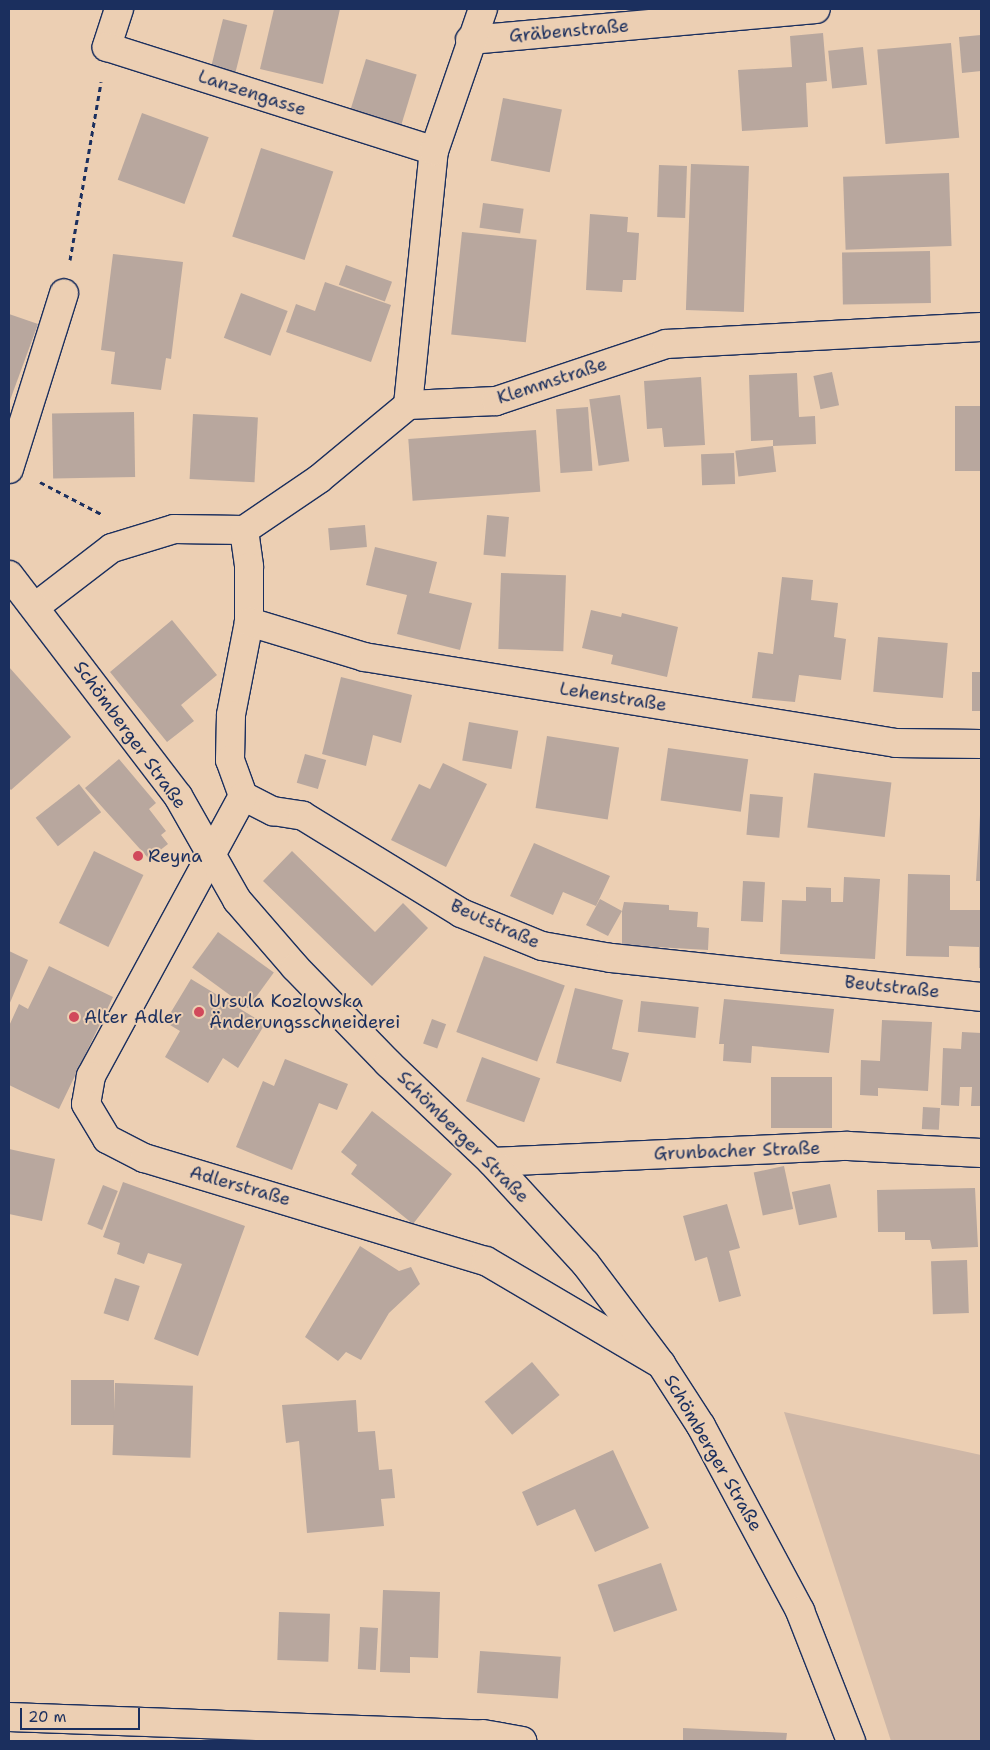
<!DOCTYPE html>
<html>
<head>
<meta charset="utf-8">
<style>
	body { margin:0 }
	#map { position:relative; width:990px; height:1750px; overflow:hidden; background:#eccfb3; font-family:"Shantell Sans",sans-serif }
	div>[style] { position:absolute }
	.green>* { inset:0; background:#ceb7a7 }
	.building>* { inset:0; background:#b8a79e; transform-origin:0 0 }
	.path>* { height:3px; margin-top:-1.5px; transform-origin:0; background:repeating-linear-gradient(90deg,#1b2f5e 0 5px,transparent 0 9px) }
	.roads { filter:drop-shadow(1px 0 #1b2f5e) drop-shadow(-1px 0 #1b2f5e) drop-shadow(0 1px #1b2f5e) drop-shadow(0 -1px #1b2f5e) }
	.minor>* { height:28px; margin:-14px; padding:0 14px; transform-origin:14px; border-radius:14px; background:#eccfb3 }
	.major>* { height:28px; margin:-14px; padding:0 14px; transform-origin:14px; border-radius:14px; background:#eccfb3 }
	.dots>* { width:14px; height:14px; translate:-50% -50%; box-sizing:border-box; border:2px solid #eccfb3; border-radius:50% }
	span { translate:-50% -50%; white-space:nowrap; text-align:center; line-height:1.15; -webkit-text-stroke:4px #eccfb3; paint-order:stroke }
	.street-label { font-size:18px; color:#1b2f5e }
	.poi-label { font-size:18px; color:#1b2f5e }
	.left { translate:0 -50%; text-align:left }
	.frame { position:absolute; inset:0; border:10px solid #1b2f5e; pointer-events:none }
	.scale { position:absolute; left:20px; top:1708px; width:120px; height:22px; box-sizing:border-box; border:2px solid #1b2f5e; border-top:0; padding-left:6px; font-size:15px; line-height:18px; white-space:nowrap; color:#1b2f5e; -webkit-text-stroke:4px #eccfb3; paint-order:stroke }
</style>
</head>
<body>
<div id="map">
	<div class="green">
		<i style="clip-path:polygon(784px 1412px,981px 1455px,981px 1741px,891px 1741px)"></i>
	</div>
	<div class="building">
		<i style="clip-path:polygon(274px 9px,340px 9px,323px 84px,260px 69px)"></i>
		<i style="left:223px;top:19px;width:25px;height:54px;rotate:14deg"></i>
		<i style="clip-path:polygon(823px 33px,827px 81px,806px 83px,808px 127px,742px 131px,738px 70px,792px 67px,790px 36px)"></i>
		<i style="clip-path:polygon(981px 35px,981px 71px,962px 73px,959px 37px)"></i>
		<i style="left:951px;top:43px;width:95px;height:74px;rotate:85deg"></i>
		<i style="left:863px;top:47px;width:38px;height:35px;rotate:84deg"></i>
		<i style="left:366px;top:59px;width:53px;height:59px;rotate:17deg"></i>
		<i style="left:503px;top:98px;width:60px;height:64px;rotate:11deg"></i>
		<i style="left:142px;top:113px;width:71px;height:71px;rotate:20deg"></i>
		<i style="left:261px;top:148px;width:76px;height:93px;rotate:18deg"></i>
		<i style="left:691px;top:164px;width:58px;height:146px;rotate:2deg"></i>
		<i style="left:659px;top:165px;width:28px;height:52px;rotate:2deg"></i>
		<i style="left:949px;top:173px;width:73px;height:106px;rotate:88deg"></i>
		<i style="left:483px;top:203px;width:41px;height:25px;rotate:8deg"></i>
		<i style="clip-path:polygon(590px 214px,628px 217px,627px 232px,639px 233px,636px 280px,623px 280px,622px 292px,586px 290px)"></i>
		<i style="left:462px;top:232px;width:75px;height:103px;rotate:6deg"></i>
		<i style="left:930px;top:251px;width:52px;height:88px;rotate:89deg"></i>
		<i style="clip-path:polygon(113px 254px,183px 262px,171px 359px,166px 358px,161px 390px,111px 384px,115px 352px,101px 350px)"></i>
		<i style="left:346px;top:265px;width:49px;height:21px;rotate:20deg"></i>
		<i style="clip-path:polygon(325px 282px,391px 305px,371px 362px,286px 332px,296px 304px,315px 311px)"></i>
		<i style="left:241px;top:293px;width:50px;height:48px;rotate:21deg"></i>
		<i style="clip-path:polygon(9px 314px,38px 324px,9px 403px)"></i>
		<i style="left:832px;top:372px;width:34px;height:19px;rotate:78deg"></i>
		<i style="clip-path:polygon(797px 373px,799px 417px,815px 416px,816px 444px,773px 446px,773px 440px,751px 441px,749px 375px)"></i>
		<i style="clip-path:polygon(701px 377px,705px 445px,664px 447px,662px 428px,647px 429px,644px 381px)"></i>
		<i style="left:620px;top:395px;width:67px;height:31px;rotate:82deg"></i>
		<i style="left:955px;top:406px;width:26px;height:65px"></i>
		<i style="left:588px;top:407px;width:64px;height:32px;rotate:86deg"></i>
		<i style="left:134px;top:412px;width:65px;height:82px;rotate:89deg"></i>
		<i style="left:193px;top:414px;width:65px;height:65px;rotate:3deg"></i>
		<i style="left:536px;top:430px;width:62px;height:128px;rotate:86deg"></i>
		<i style="left:773px;top:446px;width:26px;height:38px;rotate:83deg"></i>
		<i style="left:734px;top:453px;width:31px;height:33px;rotate:88deg"></i>
		<i style="left:487px;top:515px;width:22px;height:40px;rotate:5deg"></i>
		<i style="left:365px;top:525px;width:22px;height:37px;rotate:85deg"></i>
		<i style="clip-path:polygon(375px 547px,437px 562px,429px 593px,472px 603px,460px 650px,397px 634px,407px 595px,366px 585px)"></i>
		<i style="left:501px;top:573px;width:65px;height:76px;rotate:2deg"></i>
		<i style="clip-path:polygon(782px 577px,813px 580px,811px 600px,838px 603px,834px 637px,846px 639px,841px 680px,799px 675px,795px 702px,752px 698px,758px 652px,773px 654px)"></i>
		<i style="clip-path:polygon(591px 610px,621px 617px,622px 613px,678px 627px,667px 677px,611px 664px,613px 655px,582px 648px)"></i>
		<i style="clip-path:polygon(172px 620px,217px 675px,181px 705px,194px 721px,167px 742px,110px 672px)"></i>
		<i style="left:878px;top:637px;width:70px;height:55px;rotate:5deg"></i>
		<i style="clip-path:polygon(9px 667px,71px 737px,11px 790px,9px 788px)"></i>
		<i style="left:972px;top:672px;width:9px;height:39px"></i>
		<i style="clip-path:polygon(341px 677px,412px 695px,401px 743px,373px 735px,366px 766px,322px 754px)"></i>
		<i style="left:469px;top:722px;width:50px;height:39px;rotate:10deg"></i>
		<i style="left:547px;top:736px;width:73px;height:73px;rotate:9deg"></i>
		<i style="left:668px;top:748px;width:81px;height:53px;rotate:8deg"></i>
		<i style="left:305px;top:754px;width:22px;height:30px;rotate:16deg"></i>
		<i style="clip-path:polygon(119px 759px,156px 803px,149px 809px,166px 831px,161px 835px,168px 844px,149px 859px,85px 788px)"></i>
		<i style="clip-path:polygon(443px 763px,487px 784px,446px 867px,391px 840px,419px 784px,430px 789px)"></i>
		<i style="left:814px;top:773px;width:78px;height:55px;rotate:7deg"></i>
		<i style="left:79px;top:784px;width:36px;height:55px;rotate:52deg"></i>
		<i style="left:750px;top:794px;width:33px;height:41px;rotate:5deg"></i>
		<i style="clip-path:polygon(980px 815px,981px 815px,981px 881px,976px 881px)"></i>
		<i style="clip-path:polygon(534px 843px,610px 876px,596px 906px,563px 892px,553px 915px,510px 896px)"></i>
		<i style="left:94px;top:851px;width:55px;height:80px;rotate:26deg"></i>
		<i style="clip-path:polygon(292px 851px,375px 932px,403px 903px,428px 928px,372px 986px,263px 881px)"></i>
		<i style="clip-path:polygon(908px 874px,950px 875px,950px 910px,981px 910px,981px 968px,979px 968px,979px 947px,949px 946px,949px 957px,906px 956px)"></i>
		<i style="clip-path:polygon(844px 877px,880px 879px,875px 959px,780px 954px,782px 900px,806px 901px,806px 887px,831px 888px,831px 902px,843px 902px)"></i>
		<i style="left:743px;top:881px;width:22px;height:40px;rotate:3deg"></i>
		<i style="clip-path:polygon(600px 899px,622px 911px,624px 902px,669px 905px,669px 910px,698px 912px,697px 927px,709px 928px,708px 950px,622px 945px,622px 911px,608px 936px,586px 925px)"></i>
		<i style="left:218px;top:932px;width:69px;height:44px;rotate:36deg"></i>
		<i style="clip-path:polygon(9px 951px,28px 960px,9px 1005px)"></i>
		<i style="left:484px;top:956px;width:86px;height:81px;rotate:20deg"></i>
		<i style="clip-path:polygon(49px 966px,113px 997px,59px 1109px,9px 1085px,9px 1026px,19px 1004px,28px 1009px)"></i>
		<i style="clip-path:polygon(191px 979px,265px 1024px,238px 1068px,223px 1058px,208px 1083px,165px 1057px,180px 1031px,165px 1022px)"></i>
		<i style="clip-path:polygon(575px 988px,623px 1000px,612px 1049px,629px 1053px,621px 1082px,556px 1063px)"></i>
		<i style="clip-path:polygon(724px 999px,834px 1009px,829px 1053px,752px 1046px,751px 1063px,723px 1061px,724px 1044px,719px 1044px)"></i>
		<i style="left:641px;top:1001px;width:58px;height:31px;rotate:6deg"></i>
		<i style="left:432px;top:1019px;width:15px;height:26px;rotate:20deg"></i>
		<i style="clip-path:polygon(882px 1020px,932px 1022px,928px 1091px,878px 1088px,878px 1096px,860px 1095px,861px 1060px,880px 1061px)"></i>
		<i style="clip-path:polygon(962px 1032px,981px 1033px,981px 1106px,971px 1106px,972px 1087px,960px 1087px,959px 1106px,941px 1105px,943px 1048px,961px 1049px)"></i>
		<i style="left:482px;top:1057px;width:62px;height:47px;rotate:20deg"></i>
		<i style="clip-path:polygon(285px 1059px,348px 1084px,337px 1110px,319px 1103px,292px 1170px,236px 1147px,263px 1081px,274px 1086px)"></i>
		<i style="left:771px;top:1077px;width:61px;height:51px"></i>
		<i style="left:923px;top:1107px;width:17px;height:22px;rotate:3deg"></i>
		<i style="clip-path:polygon(372px 1111px,452px 1174px,413px 1224px,351px 1174px,357px 1165px,341px 1152px)"></i>
		<i style="clip-path:polygon(9px 1149px,55px 1159px,42px 1221px,9px 1214px)"></i>
		<i style="left:784px;top:1166px;width:44px;height:31px;rotate:78deg"></i>
		<i style="clip-path:polygon(123px 1182px,245px 1226px,198px 1356px,154px 1339px,182px 1264px,148px 1253px,144px 1264px,117px 1254px,120px 1243px,103px 1237px)"></i>
		<i style="left:830px;top:1184px;width:34px;height:39px;rotate:78deg"></i>
		<i style="left:103px;top:1185px;width:16px;height:42px;rotate:22deg"></i>
		<i style="clip-path:polygon(975px 1188px,978px 1247px,932px 1249px,930px 1240px,905px 1240px,905px 1232px,878px 1232px,877px 1190px)"></i>
		<i style="clip-path:polygon(727px 1204px,740px 1248px,729px 1251px,741px 1296px,719px 1302px,707px 1257px,695px 1261px,683px 1216px)"></i>
		<i style="clip-path:polygon(360px 1246px,399px 1271px,411px 1267px,420px 1284px,389px 1313px,361px 1360px,346px 1352px,338px 1361px,305px 1337px)"></i>
		<i style="left:967px;top:1260px;width:53px;height:36px;rotate:88deg"></i>
		<i style="left:115px;top:1278px;width:26px;height:37px;rotate:18deg"></i>
		<i style="left:532px;top:1362px;width:43px;height:62px;rotate:50deg"></i>
		<i style="left:71px;top:1380px;width:43px;height:45px"></i>
		<i style="left:115px;top:1383px;width:78px;height:72px;rotate:2deg"></i>
		<i style="clip-path:polygon(356px 1400px,358px 1432px,375px 1431px,379px 1470px,392px 1469px,395px 1498px,381px 1499px,384px 1526px,307px 1533px,299px 1441px,286px 1443px,282px 1405px)"></i>
		<i style="clip-path:polygon(613px 1450px,649px 1528px,595px 1552px,575px 1509px,537px 1526px,522px 1492px)"></i>
		<i style="left:661px;top:1563px;width:50px;height:67px;rotate:71deg"></i>
		<i style="clip-path:polygon(383px 1590px,440px 1592px,438px 1658px,410px 1657px,410px 1673px,380px 1672px)"></i>
		<i style="left:279px;top:1612px;width:51px;height:48px;rotate:2deg"></i>
		<i style="left:360px;top:1627px;width:18px;height:42px;rotate:3deg"></i>
		<i style="left:480px;top:1651px;width:81px;height:42px;rotate:4deg"></i>
		<i style="clip-path:polygon(683px 1728px,787px 1733px,786px 1741px,683px 1741px)"></i>
	</div>
	<div class="path">
		<i style="left:70px;top:260px;width:181px;rotate:-80.1deg"></i>
		<i style="left:40px;top:482px;width:71px;rotate:27.6deg"></i>
	</div>
	<div class="roads">
		<div class="minor">
			<i style="left:119px;top:9px;width:40px;rotate:108deg"></i>
			<i style="left:107px;top:47px;width:343px;rotate:17.6deg"></i>
			<i style="left:470px;top:40px;width:347px;rotate:-5.1deg"></i>
			<i style="left:408px;top:405px;width:255px;rotate:-84.2deg"></i>
			<i style="left:434px;top:151px;width:150px;rotate:-71deg"></i>
			<i style="left:9px;top:469px;width:184px;rotate:-72.6deg"></i>
			<i style="left:244px;top:530px;width:37px;rotate:82deg"></i>
			<i style="left:249px;top:567px;width:55px;rotate:90deg"></i>
			<i style="left:249px;top:622px;width:95px;rotate:101deg"></i>
			<i style="left:231px;top:715px;width:45px;rotate:91.3deg"></i>
			<i style="left:230px;top:760px;width:38px;rotate:70deg"></i>
			<i style="left:243px;top:796px;width:34px;rotate:27deg"></i>
			<i style="left:273px;top:811px;width:30px;rotate:9deg"></i>
			<i style="left:303px;top:816px;width:185px;rotate:31.5deg"></i>
			<i style="left:461px;top:913px;width:87px;rotate:22.2deg"></i>
			<i style="left:542px;top:946px;width:70px;rotate:9.9deg"></i>
			<i style="left:611px;top:958px;width:372px;rotate:6deg"></i>
			<i style="left:35px;top:607px;width:97px;rotate:-37.5deg"></i>
			<i style="left:112px;top:548px;width:65px;rotate:-17deg"></i>
			<i style="left:174px;top:529px;width:70px;rotate:0.8deg"></i>
			<i style="left:244px;top:530px;width:91px;rotate:-34.2deg"></i>
			<i style="left:319px;top:479px;width:116px;rotate:-39.7deg"></i>
			<i style="left:408px;top:405px;width:88px;rotate:-2.6deg"></i>
			<i style="left:496px;top:401px;width:179px;rotate:-18.5deg"></i>
			<i style="left:666px;top:344px;width:315px;rotate:-3.1deg"></i>
			<i style="left:249px;top:622px;width:120px;rotate:16.9deg"></i>
			<i style="left:364px;top:657px;width:539px;rotate:9.18deg"></i>
			<i style="left:896px;top:743px;width:85px;rotate:0.7deg"></i>
			<i style="left:243px;top:796px;width:319px;rotate:118.5deg"></i>
			<i style="left:91px;top:1076px;width:28px;rotate:100deg"></i>
			<i style="left:86px;top:1104px;width:41px;rotate:59deg"></i>
			<i style="left:107px;top:1139px;width:42px;rotate:27.2deg"></i>
			<i style="left:144px;top:1158px;width:357px;rotate:16.8deg"></i>
			<i style="left:486px;top:1261px;width:203px;rotate:30.5deg"></i>
			<i style="left:492px;top:1162px;width:356px;rotate:-2.6deg"></i>
			<i style="left:848px;top:1146px;width:133px;rotate:3deg"></i>
			<i style="left:9px;top:1717px;width:474px;rotate:2.1deg"></i>
			<i style="left:483px;top:1734px;width:40px;rotate:10deg"></i>
		</div>
		<div class="major">
			<i style="left:9px;top:575px;width:278px;rotate:52.6deg"></i>
			<i style="left:178px;top:796px;width:120px;rotate:60.4deg"></i>
			<i style="left:237px;top:900px;width:89px;rotate:49.1deg"></i>
			<i style="left:295px;top:967px;width:134px;rotate:45.9deg"></i>
			<i style="left:388px;top:1063px;width:144px;rotate:43.6deg"></i>
			<i style="left:492px;top:1162px;width:137px;rotate:47.4deg"></i>
			<i style="left:585px;top:1263px;width:126px;rotate:53deg"></i>
			<i style="left:661px;top:1364px;width:74px;rotate:57.2deg"></i>
			<i style="left:701px;top:1426px;width:210px;rotate:61.8deg"></i>
			<i style="left:800px;top:1611px;width:140px;rotate:68.6deg"></i>
		</div>
	</div>
	<div class="dots">
		<i style="left:138px;top:856px;background:#d1495b"></i>
		<i style="left:199px;top:1012px;background:#d1495b"></i>
		<i style="left:74px;top:1017px;background:#d1495b"></i>
	</div>
	<div class="street-label">
		<span style="left:569px;top:31px;rotate:-5deg">Gräbenstraße</span>
		<span style="left:252px;top:93px;rotate:18deg">Lanzengasse</span>
		<span style="left:552px;top:381px;rotate:-18deg">Klemmstraße</span>
		<span style="left:613px;top:697px;rotate:9deg">Lehenstraße</span>
		<span style="left:130px;top:735px;rotate:54deg">Schömberger Straße</span>
		<span style="left:495px;top:924px;rotate:24deg">Beutstraße</span>
		<span style="left:892px;top:987px;rotate:6deg">Beutstraße</span>
		<span style="left:463px;top:1137px;rotate:45deg">Schömberger Straße</span>
		<span style="left:737px;top:1151px;rotate:-2deg">Grunbacher Straße</span>
		<span style="left:240px;top:1186px;rotate:16deg">Adlerstraße</span>
		<span style="left:713px;top:1453px;rotate:60deg">Schömberger Straße</span>
	</div>
	<div class="poi-label">
		<span class="left" style="left:148px;top:856px">Reyna</span>
		<span class="left" style="left:209px;top:1012px">Ursula Kozlowska<br>Änderungsschneiderei</span>
		<span class="left" style="left:84px;top:1017px">Alter Adler</span>
	</div>
	<div class="frame"></div>
	<div class="scale">20 m</div>
</div>
</body>
</html>
